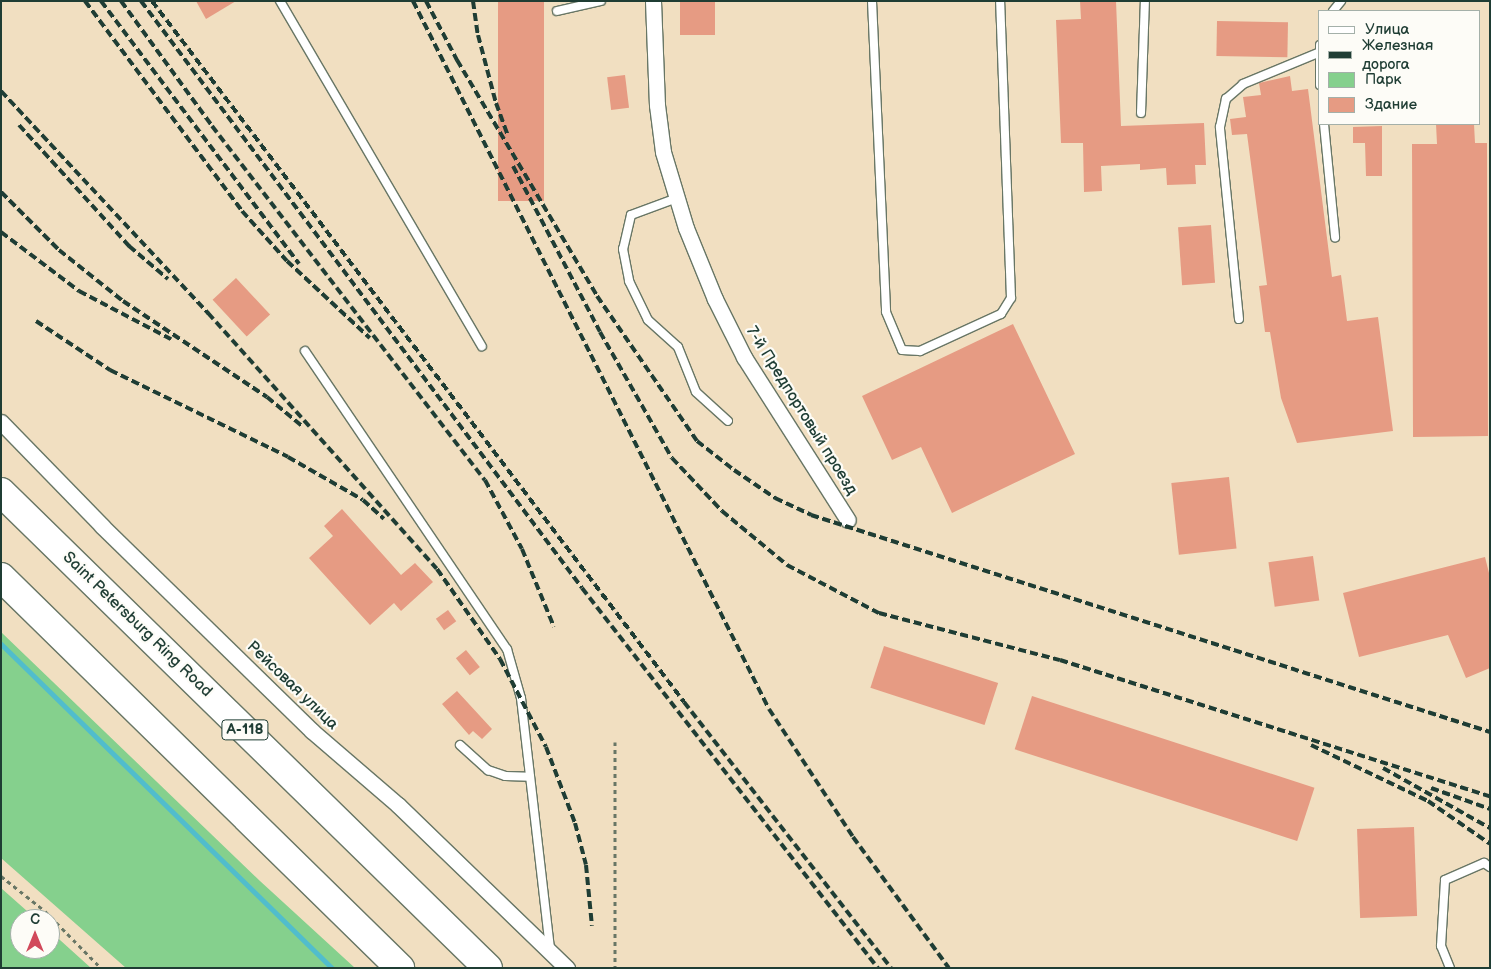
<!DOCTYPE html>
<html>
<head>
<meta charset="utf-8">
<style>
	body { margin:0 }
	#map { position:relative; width:1491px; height:969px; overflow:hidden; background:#f1dfc1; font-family:"Balsamiq Sans",sans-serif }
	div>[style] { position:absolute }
	.green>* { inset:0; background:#85d08d }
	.stream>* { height:5px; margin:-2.5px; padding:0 2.5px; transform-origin:2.5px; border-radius:2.5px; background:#51bdcc }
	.building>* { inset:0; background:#e69b83; transform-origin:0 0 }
	.path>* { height:3px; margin-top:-1.5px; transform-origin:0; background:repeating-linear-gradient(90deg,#687665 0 4px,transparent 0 8px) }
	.roads { filter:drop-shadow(1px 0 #687665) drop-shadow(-1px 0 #687665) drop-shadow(0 1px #687665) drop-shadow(0 -1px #687665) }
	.service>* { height:8px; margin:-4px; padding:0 4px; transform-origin:4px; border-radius:4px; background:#fff }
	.minor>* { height:15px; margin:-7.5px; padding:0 7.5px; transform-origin:7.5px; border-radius:7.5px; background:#fff }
	.motorway>* { height:28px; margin:-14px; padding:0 14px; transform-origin:14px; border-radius:14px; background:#fff }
	.rail>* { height:4px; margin-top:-2px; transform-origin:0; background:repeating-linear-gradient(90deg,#1f3d34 0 8px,transparent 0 12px) }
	span { translate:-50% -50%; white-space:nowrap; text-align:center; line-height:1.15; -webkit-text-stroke:4.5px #fdfcf7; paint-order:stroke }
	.shield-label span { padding:1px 4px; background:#fdfcf7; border:1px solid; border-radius:4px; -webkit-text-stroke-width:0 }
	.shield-label { font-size:15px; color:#1f3d34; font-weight:700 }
	.street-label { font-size:16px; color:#1f3d34 }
	.frame { position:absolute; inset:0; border:2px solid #1f3d34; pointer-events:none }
	.legend { position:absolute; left:1318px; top:10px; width:162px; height:115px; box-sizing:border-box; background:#fdfcf7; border:1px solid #a4b0a9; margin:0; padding:6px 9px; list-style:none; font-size:15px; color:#1f3d34 }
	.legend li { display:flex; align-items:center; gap:10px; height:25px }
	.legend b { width:25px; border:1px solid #a4b0a9 }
	.north { position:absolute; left:10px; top:909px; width:50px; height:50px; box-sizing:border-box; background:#fdfcf7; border:1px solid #a4b0a9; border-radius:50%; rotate:0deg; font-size:14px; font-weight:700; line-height:20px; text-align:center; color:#1f3d34 }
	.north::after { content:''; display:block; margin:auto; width:18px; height:22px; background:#d1495b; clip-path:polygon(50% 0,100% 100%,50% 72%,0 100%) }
</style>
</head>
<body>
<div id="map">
	<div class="green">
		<i style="clip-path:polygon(1px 632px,260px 881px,355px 968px,126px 968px,1px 858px)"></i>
		<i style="clip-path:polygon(1px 888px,36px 919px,20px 919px,20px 949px,50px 949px,50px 931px,91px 968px,1px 968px)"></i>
	</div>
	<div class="stream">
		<i style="left:1px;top:644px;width:463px;rotate:44.4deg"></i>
	</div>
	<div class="building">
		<i style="clip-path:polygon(196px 1px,236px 1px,206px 19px)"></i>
		<i style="left:498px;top:1px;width:46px;height:200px"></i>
		<i style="left:680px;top:1px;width:35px;height:34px"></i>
		<i style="clip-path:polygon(1080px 1px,1116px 1px,1121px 126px,1204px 123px,1206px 165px,1195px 165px,1196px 184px,1167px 185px,1166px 168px,1140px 170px,1140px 164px,1101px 166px,1102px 191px,1084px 192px,1083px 143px,1061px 143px,1056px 20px,1081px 19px)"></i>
		<i style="left:1217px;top:21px;width:71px;height:35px;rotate:1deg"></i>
		<i style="left:625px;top:75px;width:33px;height:18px;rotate:83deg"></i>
		<i style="clip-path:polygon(1290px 76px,1292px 91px,1308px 89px,1332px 277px,1341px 275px,1347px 321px,1378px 317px,1393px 431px,1297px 443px,1281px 398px,1270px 332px,1265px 332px,1259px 286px,1267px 285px,1247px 134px,1232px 135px,1230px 119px,1246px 117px,1243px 97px,1261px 95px,1259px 83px)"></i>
		<i style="clip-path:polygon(1436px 124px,1474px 124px,1475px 143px,1487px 143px,1488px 436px,1413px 437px,1412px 144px,1437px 144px)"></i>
		<i style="clip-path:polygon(1382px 126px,1382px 176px,1366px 176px,1365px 143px,1353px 143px,1353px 127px)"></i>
		<i style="left:1211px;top:225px;width:58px;height:33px;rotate:86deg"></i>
		<i style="left:236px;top:278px;width:50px;height:32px;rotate:47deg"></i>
		<i style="clip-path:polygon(1013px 324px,1075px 454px,952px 513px,921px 447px,892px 460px,862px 396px)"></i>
		<i style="left:1229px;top:477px;width:72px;height:58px;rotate:84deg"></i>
		<i style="clip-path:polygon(342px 509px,401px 575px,415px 563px,433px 582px,401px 611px,394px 603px,370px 625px,309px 558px,333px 536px,324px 526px)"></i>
		<i style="left:1313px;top:556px;width:45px;height:45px;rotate:82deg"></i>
		<i style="clip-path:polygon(1485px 557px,1490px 577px,1490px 668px,1466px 678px,1448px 635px,1359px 657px,1343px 593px)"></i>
		<i style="left:448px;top:610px;width:14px;height:15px;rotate:54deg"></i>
		<i style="left:884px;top:646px;width:120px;height:44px;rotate:18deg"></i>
		<i style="left:466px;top:650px;width:22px;height:13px;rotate:51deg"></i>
		<i style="clip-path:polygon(457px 691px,492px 729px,482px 739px,473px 731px,469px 735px,442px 704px)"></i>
		<i style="left:1032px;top:696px;width:297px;height:56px;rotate:18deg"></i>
		<i style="left:1414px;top:827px;width:89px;height:57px;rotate:88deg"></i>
	</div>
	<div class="path">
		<i style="left:615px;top:742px;width:226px;rotate:90deg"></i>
		<i style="left:1px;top:876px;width:56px;rotate:38.5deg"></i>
		<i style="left:45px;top:911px;width:80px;rotate:45.5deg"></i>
	</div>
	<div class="roads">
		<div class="service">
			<i style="left:280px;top:1px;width:400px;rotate:59.7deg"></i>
			<i style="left:872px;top:1px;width:311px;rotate:87.4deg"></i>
			<i style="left:886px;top:312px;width:41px;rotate:67.2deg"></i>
			<i style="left:902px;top:350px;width:18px;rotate:3deg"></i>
			<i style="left:920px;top:351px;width:89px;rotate:-24.6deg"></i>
			<i style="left:1001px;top:314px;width:19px;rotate:-58deg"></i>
			<i style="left:1011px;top:298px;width:297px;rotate:-92.1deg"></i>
			<i style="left:557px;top:11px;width:45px;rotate:-12.8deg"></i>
			<i style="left:1333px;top:11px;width:13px;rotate:-51deg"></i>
			<i style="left:1320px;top:45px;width:40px;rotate:90deg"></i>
			<i style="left:1141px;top:113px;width:112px;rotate:-88deg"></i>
			<i style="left:1324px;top:124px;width:114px;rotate:84.4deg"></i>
			<i style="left:677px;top:198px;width:49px;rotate:159.7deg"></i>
			<i style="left:631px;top:215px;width:35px;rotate:103deg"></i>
			<i style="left:623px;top:249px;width:33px;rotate:79deg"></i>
			<i style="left:629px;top:281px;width:43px;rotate:64deg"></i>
			<i style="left:648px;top:320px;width:40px;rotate:42deg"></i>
			<i style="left:678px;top:347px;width:48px;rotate:68.2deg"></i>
			<i style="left:696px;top:392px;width:43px;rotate:42.2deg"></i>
			<i style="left:1239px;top:319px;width:193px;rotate:-95.7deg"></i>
			<i style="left:1220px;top:127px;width:29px;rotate:-78deg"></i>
			<i style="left:1226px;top:99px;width:23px;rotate:-41deg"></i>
			<i style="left:1243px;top:84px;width:81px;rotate:-22.5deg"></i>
			<i style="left:305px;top:351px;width:360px;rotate:55.9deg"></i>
			<i style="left:507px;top:649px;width:51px;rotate:74.1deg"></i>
			<i style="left:521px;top:698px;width:252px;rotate:83.4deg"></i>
			<i style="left:460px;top:745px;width:38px;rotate:42deg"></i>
			<i style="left:488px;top:770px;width:18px;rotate:19deg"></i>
			<i style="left:505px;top:776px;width:25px;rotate:2deg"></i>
			<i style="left:1450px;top:968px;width:24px;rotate:-112deg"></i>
			<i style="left:1441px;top:946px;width:66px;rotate:-86.5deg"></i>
			<i style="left:1445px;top:880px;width:43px;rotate:-23.6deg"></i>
			<i style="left:1484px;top:863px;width:7px;rotate:34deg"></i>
		</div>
		<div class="minor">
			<i style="left:653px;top:1px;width:104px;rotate:87.8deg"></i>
			<i style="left:657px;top:105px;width:47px;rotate:82.7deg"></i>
			<i style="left:663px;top:152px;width:79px;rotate:73.2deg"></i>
			<i style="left:686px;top:228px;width:77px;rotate:67.8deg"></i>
			<i style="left:715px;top:299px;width:65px;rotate:63.4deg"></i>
			<i style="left:744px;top:357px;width:193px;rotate:57.5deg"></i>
			<i style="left:1px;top:422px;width:145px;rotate:45.8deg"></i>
			<i style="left:102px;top:526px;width:293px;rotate:44.3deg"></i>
			<i style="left:312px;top:731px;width:113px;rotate:40.7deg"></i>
			<i style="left:398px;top:805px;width:235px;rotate:44deg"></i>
		</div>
		<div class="motorway">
			<i style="left:1px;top:492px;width:681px;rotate:44.35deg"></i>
			<i style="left:1px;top:577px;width:559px;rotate:44.42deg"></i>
		</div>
	</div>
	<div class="rail">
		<i style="left:85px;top:1px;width:262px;rotate:53.2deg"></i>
		<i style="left:242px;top:211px;width:67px;rotate:48deg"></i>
		<i style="left:287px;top:261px;width:113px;rotate:42.9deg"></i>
		<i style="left:101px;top:1px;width:329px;rotate:53deg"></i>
		<i style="left:121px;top:1px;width:155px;rotate:53.9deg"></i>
		<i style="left:212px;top:126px;width:447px;rotate:52.4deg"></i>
		<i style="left:485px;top:480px;width:78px;rotate:61.8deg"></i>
		<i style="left:522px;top:549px;width:84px;rotate:67.7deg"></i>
		<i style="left:141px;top:1px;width:734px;rotate:53.08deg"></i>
		<i style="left:582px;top:588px;width:482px;rotate:52.1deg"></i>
		<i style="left:152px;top:1px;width:880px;rotate:52.8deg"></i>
		<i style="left:684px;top:702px;width:337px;rotate:52.1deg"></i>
		<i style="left:413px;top:1px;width:792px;rotate:63.31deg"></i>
		<i style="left:769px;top:709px;width:153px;rotate:56.7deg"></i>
		<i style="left:853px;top:837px;width:162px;rotate:53.8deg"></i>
		<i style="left:426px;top:1px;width:67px;rotate:62.3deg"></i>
		<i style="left:457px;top:60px;width:274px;rotate:59.3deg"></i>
		<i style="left:597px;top:296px;width:176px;rotate:55.4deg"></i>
		<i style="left:697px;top:441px;width:47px;rotate:38.1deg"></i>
		<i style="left:734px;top:470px;width:50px;rotate:34.3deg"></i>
		<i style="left:775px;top:498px;width:40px;rotate:25deg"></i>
		<i style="left:811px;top:515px;width:713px;rotate:17.72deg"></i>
		<i style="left:473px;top:1px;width:34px;rotate:82deg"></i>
		<i style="left:478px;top:35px;width:70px;rotate:75.2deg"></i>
		<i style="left:496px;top:103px;width:35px;rotate:70deg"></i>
		<i style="left:1px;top:91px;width:304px;rotate:47deg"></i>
		<i style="left:208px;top:313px;width:343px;rotate:48.2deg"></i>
		<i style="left:437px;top:569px;width:110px;rotate:55deg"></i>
		<i style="left:500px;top:659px;width:99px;rotate:62.4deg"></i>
		<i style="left:546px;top:747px;width:81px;rotate:69.1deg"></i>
		<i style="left:575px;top:823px;width:43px;rotate:75.3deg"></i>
		<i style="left:586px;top:865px;width:61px;rotate:84.4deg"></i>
		<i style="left:19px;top:125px;width:164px;rotate:47.7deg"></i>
		<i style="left:129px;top:246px;width:51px;rotate:40.2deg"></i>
		<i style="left:513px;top:166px;width:187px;rotate:62.3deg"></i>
		<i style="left:600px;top:332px;width:145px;rotate:60.3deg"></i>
		<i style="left:672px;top:458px;width:73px;rotate:46.7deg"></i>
		<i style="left:722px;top:511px;width:85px;rotate:39.7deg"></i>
		<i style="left:787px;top:565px;width:104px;rotate:27.6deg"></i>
		<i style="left:879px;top:613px;width:187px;rotate:14.6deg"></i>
		<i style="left:1060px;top:660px;width:451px;rotate:17.6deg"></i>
		<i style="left:1px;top:192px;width:82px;rotate:45deg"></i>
		<i style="left:59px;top:250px;width:82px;rotate:38.6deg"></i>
		<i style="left:123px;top:301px;width:173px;rotate:33.7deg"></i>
		<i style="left:267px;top:397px;width:45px;rotate:39.6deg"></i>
		<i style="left:1px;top:232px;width:98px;rotate:37.1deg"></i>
		<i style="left:79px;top:291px;width:104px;rotate:27.6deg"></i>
		<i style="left:36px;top:321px;width:89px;rotate:33.5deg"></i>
		<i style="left:110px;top:370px;width:198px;rotate:26deg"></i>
		<i style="left:288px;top:457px;width:86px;rotate:29.8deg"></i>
		<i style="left:363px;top:500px;width:28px;rotate:42deg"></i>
		<i style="left:1311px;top:745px;width:130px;rotate:25.6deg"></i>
		<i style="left:1428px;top:801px;width:75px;rotate:34.7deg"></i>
		<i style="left:1383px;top:768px;width:123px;rotate:29.3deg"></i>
		<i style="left:1431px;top:788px;width:63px;rotate:19.6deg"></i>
	</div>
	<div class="shield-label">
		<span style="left:245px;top:730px">А-118</span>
	</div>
	<div class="street-label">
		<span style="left:801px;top:411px;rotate:58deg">7-й Предпортовый проезд</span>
		<span style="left:137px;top:625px;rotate:44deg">Saint Petersburg Ring Road</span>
		<span style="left:292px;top:686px;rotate:44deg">Рейсовая улица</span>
	</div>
	<div class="frame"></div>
	<ul class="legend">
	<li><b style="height:6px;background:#fff"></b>Улица</li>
	<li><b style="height:6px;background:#1f3d34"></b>Железная дорога</li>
	<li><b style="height:14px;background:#85d08d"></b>Парк</li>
	<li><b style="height:14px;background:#e69b83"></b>Здание</li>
	</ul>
	<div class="north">С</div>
</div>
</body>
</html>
